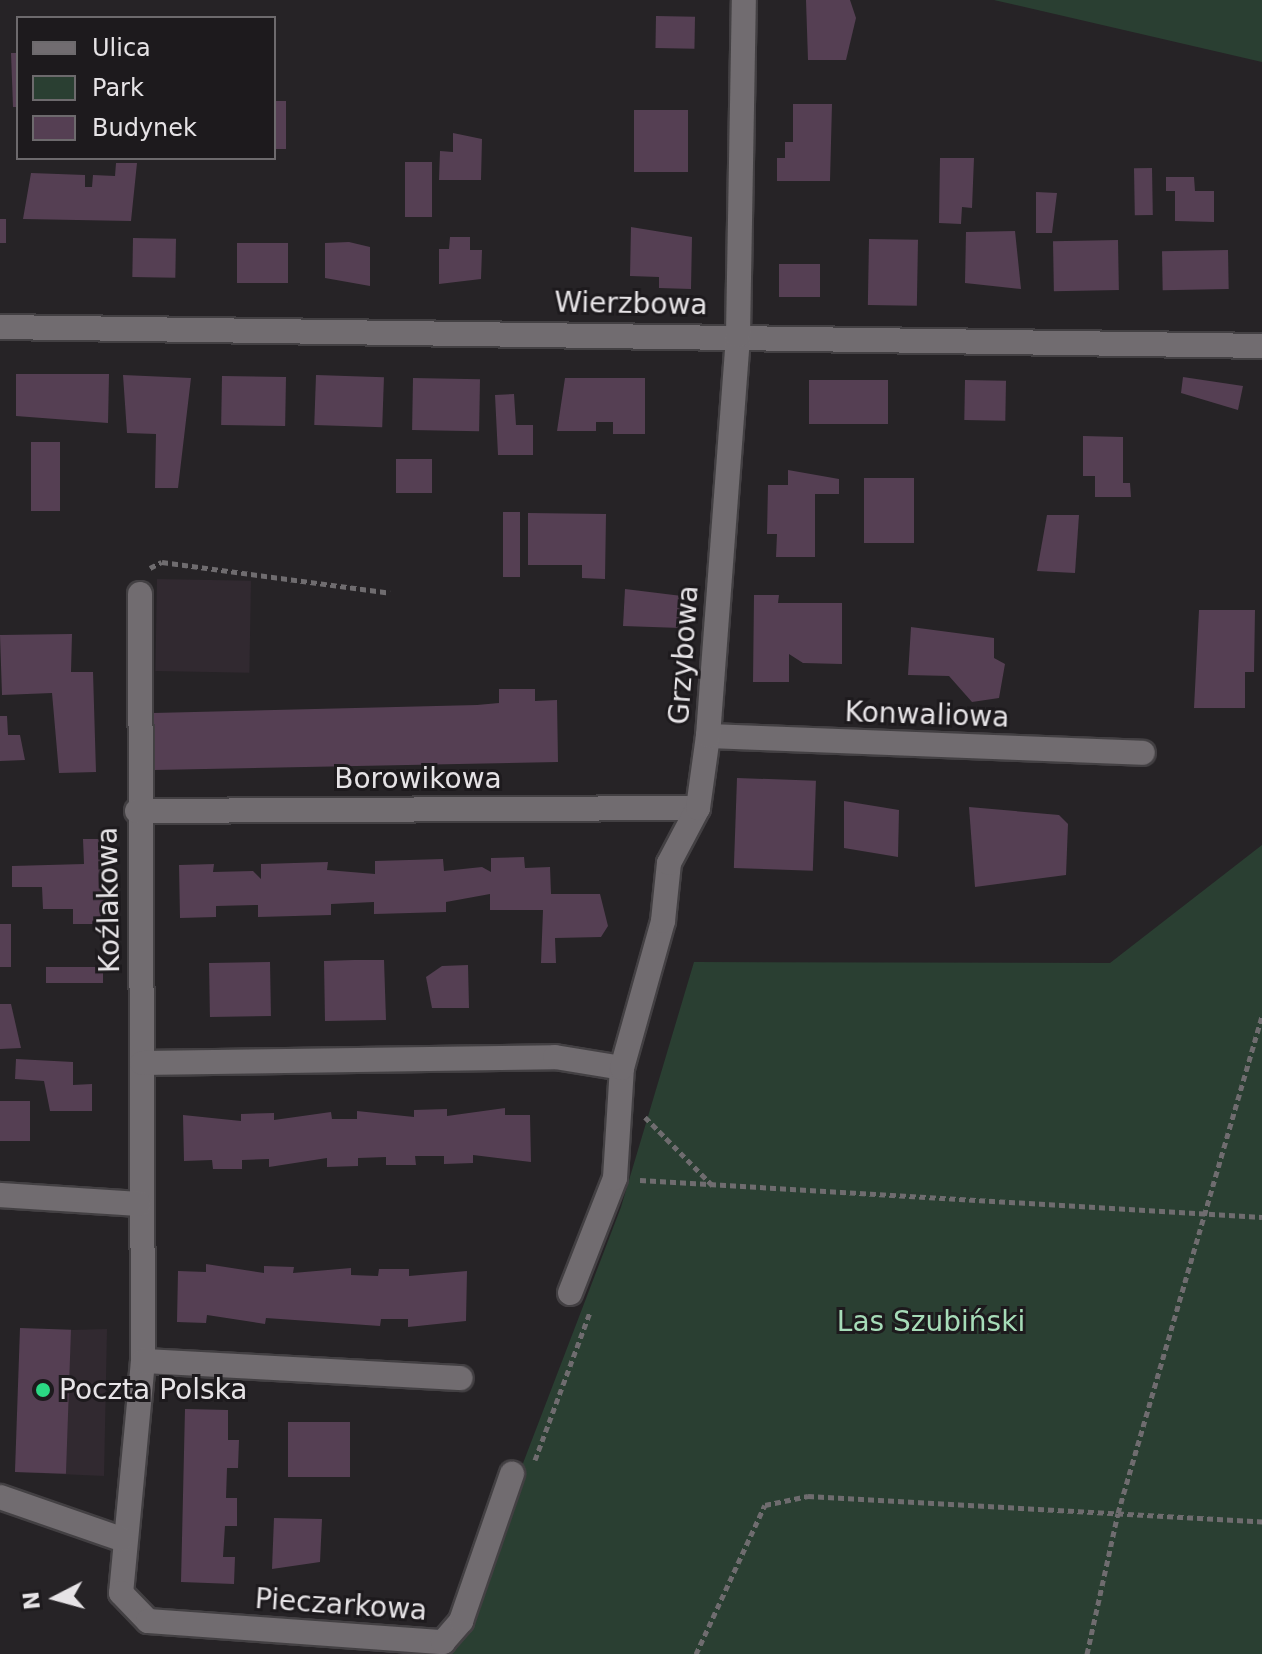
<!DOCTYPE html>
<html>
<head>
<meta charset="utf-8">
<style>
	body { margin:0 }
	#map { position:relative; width:1262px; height:1654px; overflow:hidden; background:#262326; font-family:"DejaVu Sans",sans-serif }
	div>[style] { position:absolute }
	.built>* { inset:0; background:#312930; transform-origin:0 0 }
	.green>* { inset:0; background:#2a3f32 }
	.building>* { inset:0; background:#553f53; transform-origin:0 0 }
	.path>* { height:5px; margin-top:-2.5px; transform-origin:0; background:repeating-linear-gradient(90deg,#6f6c6f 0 6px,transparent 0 10px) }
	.roads { filter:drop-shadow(2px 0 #434043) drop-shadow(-2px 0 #434043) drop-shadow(0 2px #434043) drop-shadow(0 -2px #434043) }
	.street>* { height:24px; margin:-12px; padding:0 12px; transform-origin:12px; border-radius:12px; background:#716c70 }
	.dots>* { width:22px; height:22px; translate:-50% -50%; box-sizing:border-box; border:4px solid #1d1a1d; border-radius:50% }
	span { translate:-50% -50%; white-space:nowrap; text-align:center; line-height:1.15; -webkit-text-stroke:6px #1d1a1d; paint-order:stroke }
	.street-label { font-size:28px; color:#e6e3e6 }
	.park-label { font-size:28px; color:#a6dcb8 }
	.poi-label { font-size:28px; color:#e6e3e6 }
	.left { translate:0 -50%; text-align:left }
	.legend { position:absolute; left:16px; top:16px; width:260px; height:144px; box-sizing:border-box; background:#1d1a1d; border:2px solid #6d6a6d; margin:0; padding:10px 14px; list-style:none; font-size:24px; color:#e6e3e6 }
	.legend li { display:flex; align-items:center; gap:16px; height:40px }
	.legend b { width:40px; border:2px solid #6d6a6d }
	.north { position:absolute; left:16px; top:1558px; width:80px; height:80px; -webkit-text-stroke:6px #1d1a1d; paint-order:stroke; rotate:264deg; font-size:22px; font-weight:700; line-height:32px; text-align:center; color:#e6e3e6 }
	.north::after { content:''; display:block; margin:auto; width:28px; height:36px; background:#e6e3e6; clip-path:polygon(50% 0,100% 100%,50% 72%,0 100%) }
</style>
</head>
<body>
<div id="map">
	<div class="built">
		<i style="left:157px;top:579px;width:94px;height:92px;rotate:1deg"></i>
		<i style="clip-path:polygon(107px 1329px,104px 1476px,15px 1472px,71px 1330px)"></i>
	</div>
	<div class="green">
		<i style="clip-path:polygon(994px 0,1262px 0,1262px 62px)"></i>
		<i style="clip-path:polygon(1262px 845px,1262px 1654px,450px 1654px,621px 1207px,694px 962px,1110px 963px)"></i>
	</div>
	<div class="building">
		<i style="clip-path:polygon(806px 0,850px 0,856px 18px,846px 60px,808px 60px)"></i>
		<i style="left:656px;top:16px;width:39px;height:32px;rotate:1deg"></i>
		<i style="clip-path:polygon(11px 53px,18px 53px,18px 107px,13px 107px)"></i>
		<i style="left:274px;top:101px;width:12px;height:48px"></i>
		<i style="clip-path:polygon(793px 104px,832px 104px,830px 181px,777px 181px,777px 158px,785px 158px,785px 142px,793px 142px)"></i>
		<i style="left:634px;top:110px;width:54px;height:62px"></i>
		<i style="clip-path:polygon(453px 133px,482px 139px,481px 180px,439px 180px,440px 151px,453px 152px)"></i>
		<i style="clip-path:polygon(940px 158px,974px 158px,972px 208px,962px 207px,961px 224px,939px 223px)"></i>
		<i style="left:405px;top:162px;width:27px;height:55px"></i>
		<i style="clip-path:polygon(116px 163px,137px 163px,131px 221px,23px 219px,31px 173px,85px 175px,85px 187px,92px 187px,93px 175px,115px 176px)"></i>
		<i style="left:1152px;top:168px;width:47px;height:18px;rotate:89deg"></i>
		<i style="clip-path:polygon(1166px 177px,1194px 177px,1195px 191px,1214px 191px,1214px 222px,1175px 221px,1175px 191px,1166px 191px)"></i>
		<i style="clip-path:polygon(1036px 192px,1057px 193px,1052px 233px,1036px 233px)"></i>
		<i style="left:0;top:219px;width:6px;height:24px"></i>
		<i style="clip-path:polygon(631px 227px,692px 237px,691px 289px,659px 288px,659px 277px,630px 276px)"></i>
		<i style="clip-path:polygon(1015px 231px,1021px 289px,965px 283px,966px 232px)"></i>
		<i style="clip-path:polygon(450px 237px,470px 237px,470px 250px,482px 250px,481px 279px,439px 284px,439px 249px,449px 249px)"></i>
		<i style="left:133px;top:238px;width:43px;height:39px;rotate:1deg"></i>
		<i style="left:869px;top:239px;width:49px;height:66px;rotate:1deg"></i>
		<i style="left:1118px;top:240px;width:50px;height:65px;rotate:89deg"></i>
		<i style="clip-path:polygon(349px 242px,370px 247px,370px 286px,325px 278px,325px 243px)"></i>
		<i style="left:237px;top:243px;width:51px;height:40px"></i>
		<i style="left:1228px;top:250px;width:39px;height:66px;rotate:89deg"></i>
		<i style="left:779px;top:264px;width:41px;height:33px"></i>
		<i style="clip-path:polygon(16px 374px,109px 374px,108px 423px,16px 416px)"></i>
		<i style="clip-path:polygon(123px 375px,191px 378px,178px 488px,155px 488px,156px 434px,127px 433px)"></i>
		<i style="left:316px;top:375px;width:68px;height:50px;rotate:2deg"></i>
		<i style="left:222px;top:376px;width:64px;height:49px;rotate:1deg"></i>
		<i style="clip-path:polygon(1183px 377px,1243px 386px,1238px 410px,1181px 393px)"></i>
		<i style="left:413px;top:378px;width:67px;height:52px;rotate:1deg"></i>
		<i style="clip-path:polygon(565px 378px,645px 378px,645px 434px,613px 434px,613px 422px,596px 422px,596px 431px,557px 431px)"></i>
		<i style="left:809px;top:380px;width:79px;height:44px"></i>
		<i style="left:965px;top:380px;width:41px;height:40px;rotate:1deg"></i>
		<i style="clip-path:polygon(514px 394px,516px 425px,533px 425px,533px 455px,498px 455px,495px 395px)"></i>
		<i style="clip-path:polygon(1083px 436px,1123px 437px,1123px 483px,1130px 483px,1131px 497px,1095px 497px,1095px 476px,1083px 476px)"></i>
		<i style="left:31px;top:442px;width:29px;height:69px"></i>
		<i style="left:396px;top:459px;width:36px;height:34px"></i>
		<i style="clip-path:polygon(788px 470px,839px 479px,839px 494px,815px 494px,815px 557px,776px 557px,777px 534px,767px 534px,768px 485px,788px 485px)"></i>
		<i style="left:864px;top:478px;width:50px;height:65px"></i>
		<i style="left:503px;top:512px;width:17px;height:65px"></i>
		<i style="clip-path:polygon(528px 513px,606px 514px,605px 579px,582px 578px,582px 565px,528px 565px)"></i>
		<i style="clip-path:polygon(1047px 515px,1079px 515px,1075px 573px,1037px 571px)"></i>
		<i style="clip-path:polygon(625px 589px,682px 596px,681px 628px,623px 626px)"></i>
		<i style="clip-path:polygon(754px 595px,779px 595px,778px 603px,842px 603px,842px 664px,803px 663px,789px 654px,789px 682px,753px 682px)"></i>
		<i style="clip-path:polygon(1199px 610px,1255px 610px,1254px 672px,1245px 672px,1245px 708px,1194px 708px)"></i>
		<i style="clip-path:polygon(911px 627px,994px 638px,994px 658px,1005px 664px,999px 698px,972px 702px,949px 676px,908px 675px)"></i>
		<i style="clip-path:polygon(72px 634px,71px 672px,93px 672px,96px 772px,59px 773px,52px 693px,2px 695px,0 635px)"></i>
		<i style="clip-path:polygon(499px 689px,535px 689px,535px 701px,557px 700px,558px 762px,154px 770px,153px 713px,477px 705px,499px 703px)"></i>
		<i style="clip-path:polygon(0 716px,7px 716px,8px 735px,20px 735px,25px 760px,0 761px)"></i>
		<i style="left:737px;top:778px;width:79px;height:90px;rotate:2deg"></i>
		<i style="clip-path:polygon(844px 801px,899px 810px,898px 857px,844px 848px)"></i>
		<i style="clip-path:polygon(969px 807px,1059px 815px,1068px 824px,1066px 875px,975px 887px)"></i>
		<i style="clip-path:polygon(83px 839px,105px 839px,107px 924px,73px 924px,73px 909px,43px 909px,42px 887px,12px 887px,12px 866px,84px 864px)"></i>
		<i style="clip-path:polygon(524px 857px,525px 868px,550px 867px,551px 894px,600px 894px,608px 926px,601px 937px,555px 938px,556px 963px,541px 963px,543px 910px,490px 910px,490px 894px,446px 902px,446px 912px,374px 914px,374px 902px,331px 904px,331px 915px,258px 917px,258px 905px,216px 906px,216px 917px,180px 918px,179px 865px,214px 864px,213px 872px,253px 871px,261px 879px,261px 864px,328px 862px,327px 870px,375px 874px,375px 861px,443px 859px,444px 871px,482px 867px,491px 872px,491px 858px)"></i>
		<i style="left:0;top:924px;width:11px;height:43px"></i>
		<i style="clip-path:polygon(354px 960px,384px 960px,386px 1020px,325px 1021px,324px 961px)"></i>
		<i style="left:270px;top:962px;width:54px;height:61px;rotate:89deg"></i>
		<i style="clip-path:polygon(468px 965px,469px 1008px,432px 1008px,426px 977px,442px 966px)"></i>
		<i style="left:103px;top:967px;width:16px;height:57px;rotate:90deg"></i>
		<i style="clip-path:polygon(0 1004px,11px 1004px,21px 1048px,0 1049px)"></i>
		<i style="clip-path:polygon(16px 1059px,73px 1062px,73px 1085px,92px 1084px,92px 1111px,50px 1111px,44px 1081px,15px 1079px)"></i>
		<i style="left:0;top:1101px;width:30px;height:40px"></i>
		<i style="clip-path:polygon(505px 1108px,505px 1115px,530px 1115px,531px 1162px,473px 1155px,473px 1163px,444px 1164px,444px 1156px,415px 1156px,416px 1165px,386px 1165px,386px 1157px,358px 1158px,358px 1166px,327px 1167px,327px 1158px,269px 1167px,269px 1159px,242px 1160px,242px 1169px,213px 1169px,212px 1160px,184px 1161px,183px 1115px,241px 1121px,241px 1114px,274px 1113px,274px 1120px,331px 1112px,332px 1119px,357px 1119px,357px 1111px,414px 1117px,414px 1110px,447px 1109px,447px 1116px)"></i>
		<i style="clip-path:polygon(206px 1264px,264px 1273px,264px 1266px,294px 1267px,293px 1273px,351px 1268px,351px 1275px,378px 1276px,379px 1269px,409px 1269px,409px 1276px,467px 1271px,466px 1321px,408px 1327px,408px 1319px,381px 1319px,380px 1326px,266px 1318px,265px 1324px,207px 1315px,206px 1323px,177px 1322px,178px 1271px,206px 1272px)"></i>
		<i style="left:20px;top:1328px;width:51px;height:144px;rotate:2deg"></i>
		<i style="clip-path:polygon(185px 1409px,228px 1410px,228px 1440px,239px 1440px,238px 1468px,227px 1468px,226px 1498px,237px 1498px,237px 1526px,225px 1526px,223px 1557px,235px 1557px,234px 1584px,181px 1582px)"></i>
		<i style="left:288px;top:1422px;width:62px;height:55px"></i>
		<i style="clip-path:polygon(274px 1518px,322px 1519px,320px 1562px,272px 1569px)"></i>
	</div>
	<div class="path">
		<i style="left:150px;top:568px;width:13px;rotate:-27deg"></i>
		<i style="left:162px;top:562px;width:230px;rotate:7.7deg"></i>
		<i style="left:645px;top:1117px;width:98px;rotate:45.4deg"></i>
		<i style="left:640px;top:1180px;width:623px;rotate:3.4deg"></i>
		<i style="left:535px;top:1460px;width:158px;rotate:-69.6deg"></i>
		<i style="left:696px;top:1654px;width:164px;rotate:-65.2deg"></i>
		<i style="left:765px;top:1505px;width:44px;rotate:-11.8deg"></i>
		<i style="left:808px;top:1496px;width:455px;rotate:3.2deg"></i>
		<i style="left:1087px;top:1654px;width:144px;rotate:-77.6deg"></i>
		<i style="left:1118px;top:1513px;width:517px;rotate:-73.84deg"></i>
	</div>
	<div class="roads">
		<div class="street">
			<i style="left:0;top:327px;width:1262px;rotate:0.86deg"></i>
			<i style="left:140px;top:594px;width:767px;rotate:89.78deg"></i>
			<i style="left:143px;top:1361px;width:233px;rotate:95.4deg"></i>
			<i style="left:121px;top:1593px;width:39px;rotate:46deg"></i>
			<i style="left:148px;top:1621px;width:296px;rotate:4.1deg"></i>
			<i style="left:443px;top:1642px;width:28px;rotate:-49deg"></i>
			<i style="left:461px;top:1621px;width:156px;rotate:-70.9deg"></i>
			<i style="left:708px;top:736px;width:435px;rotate:2.2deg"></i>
			<i style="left:137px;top:811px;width:561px;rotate:-0.31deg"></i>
			<i style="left:142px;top:1063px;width:413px;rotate:-0.8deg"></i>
			<i style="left:555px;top:1057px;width:68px;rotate:9.3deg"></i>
			<i style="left:0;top:1195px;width:139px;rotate:3.7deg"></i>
			<i style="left:570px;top:1293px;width:123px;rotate:-68.6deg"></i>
			<i style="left:615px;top:1178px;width:110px;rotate:-86.4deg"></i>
			<i style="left:622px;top:1068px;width:153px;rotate:-74.4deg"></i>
			<i style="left:663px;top:921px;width:58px;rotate:-84.1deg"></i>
			<i style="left:669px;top:863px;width:62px;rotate:-62.2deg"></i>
			<i style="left:698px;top:808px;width:73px;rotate:-82.1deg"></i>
			<i style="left:708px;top:736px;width:402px;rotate:-85.7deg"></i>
			<i style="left:738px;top:335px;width:335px;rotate:-89deg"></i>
			<i style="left:143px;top:1361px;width:318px;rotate:3.1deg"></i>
			<i style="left:0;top:1497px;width:128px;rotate:19.1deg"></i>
		</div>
	</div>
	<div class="dots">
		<i style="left:43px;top:1390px;background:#2bd884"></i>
	</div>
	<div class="street-label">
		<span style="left:631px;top:304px;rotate:1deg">Wierzbowa</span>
		<span style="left:684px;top:655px;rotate:-86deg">Grzybowa</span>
		<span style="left:927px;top:715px;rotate:2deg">Konwaliowa</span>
		<span style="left:418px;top:779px">Borowikowa</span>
		<span style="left:109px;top:900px;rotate:-91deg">Koźlakowa</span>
		<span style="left:341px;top:1605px;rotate:4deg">Pieczarkowa</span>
	</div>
	<div class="park-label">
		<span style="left:931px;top:1322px">Las Szubiński</span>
	</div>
	<div class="poi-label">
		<span class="left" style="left:59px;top:1390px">Poczta Polska</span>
	</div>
	<ul class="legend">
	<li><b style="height:10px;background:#716c70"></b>Ulica</li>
	<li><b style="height:22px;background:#2a3f32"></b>Park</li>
	<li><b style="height:22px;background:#553f53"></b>Budynek</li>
	</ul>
	<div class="north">N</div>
</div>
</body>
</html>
